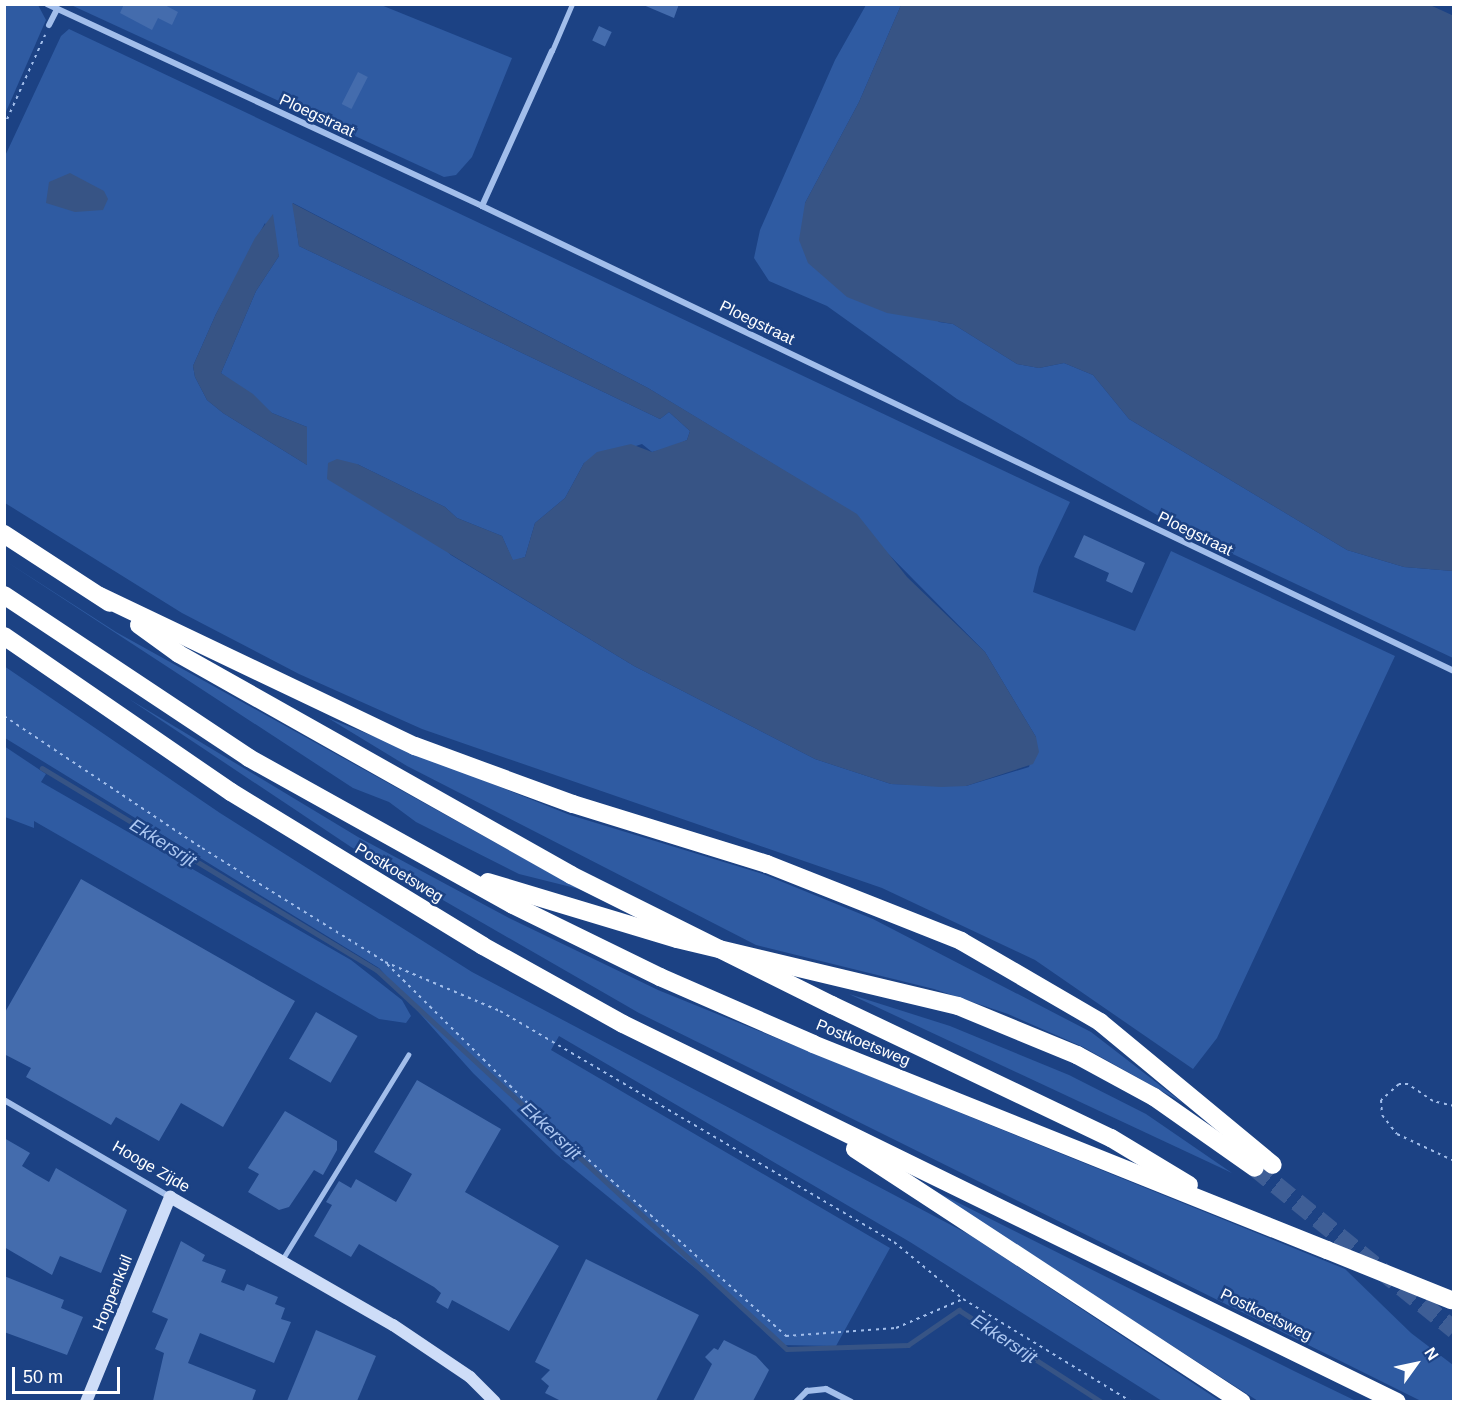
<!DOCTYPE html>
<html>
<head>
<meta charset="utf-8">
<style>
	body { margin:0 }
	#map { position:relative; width:1458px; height:1406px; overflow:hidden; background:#1c4284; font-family:Helvetica,sans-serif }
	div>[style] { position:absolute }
	.green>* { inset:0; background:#2f5ba2 }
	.water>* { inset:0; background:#375485 }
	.stream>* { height:4.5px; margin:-2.25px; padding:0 2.25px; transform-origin:2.25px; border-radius:2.25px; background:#375485 }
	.building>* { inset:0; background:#446cad; transform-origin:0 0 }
	.highway-tunnel>* { height:18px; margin-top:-9px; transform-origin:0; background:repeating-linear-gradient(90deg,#3e5e96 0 18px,transparent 0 27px) }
	.path>* { height:2px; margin-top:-1px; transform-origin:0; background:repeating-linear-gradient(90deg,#a2beeb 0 3px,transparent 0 7.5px) }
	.lane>* { height:4.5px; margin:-2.25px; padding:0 2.25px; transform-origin:2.25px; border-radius:2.25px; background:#a2beeb }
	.street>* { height:6px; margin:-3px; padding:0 3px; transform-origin:3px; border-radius:3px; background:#a2beeb }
	.secondary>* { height:12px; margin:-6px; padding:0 6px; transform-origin:6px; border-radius:6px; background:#ceddf8 }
	.highway>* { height:18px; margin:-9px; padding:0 9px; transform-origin:9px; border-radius:9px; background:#fff }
	.highway-bridge>* { height:18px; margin:-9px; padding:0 9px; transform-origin:9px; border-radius:9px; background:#fff }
	span { translate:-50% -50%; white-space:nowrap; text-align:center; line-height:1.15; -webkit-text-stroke:5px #1c4284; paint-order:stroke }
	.street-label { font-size:16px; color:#fff }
	.water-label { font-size:18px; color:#adc8f2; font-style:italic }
	.frame { position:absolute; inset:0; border:6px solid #fff; pointer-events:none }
	.north { position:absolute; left:1386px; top:1334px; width:60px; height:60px; -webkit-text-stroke:4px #1c4284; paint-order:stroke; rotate:57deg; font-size:16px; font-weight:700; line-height:24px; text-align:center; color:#fff }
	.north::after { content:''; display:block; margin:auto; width:21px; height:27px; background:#fff; clip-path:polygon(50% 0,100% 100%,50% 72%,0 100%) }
	.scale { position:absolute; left:12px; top:1367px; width:108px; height:27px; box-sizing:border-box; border:3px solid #fff; border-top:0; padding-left:8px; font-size:18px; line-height:21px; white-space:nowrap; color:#fff; -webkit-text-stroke:4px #1c4284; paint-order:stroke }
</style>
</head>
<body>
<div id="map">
	<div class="green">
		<i style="clip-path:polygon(5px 4px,38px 5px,46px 20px,5px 114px)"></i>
		<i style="clip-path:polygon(71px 5px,381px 5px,512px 58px,472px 157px,456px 175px,444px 177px)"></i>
		<i style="clip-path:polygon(866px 5px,901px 5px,859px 102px,805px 203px,939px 322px,953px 324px,1017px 364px,1039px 368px,1064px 363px,1093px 375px,1129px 419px,1347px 550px,1404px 567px,1453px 571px,1453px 658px,1188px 533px,957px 399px,827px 306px,769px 281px,754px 258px,760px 230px,835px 60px)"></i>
		<i style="clip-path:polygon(evenodd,69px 29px,1070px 502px,1039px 567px,1033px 592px,1135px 631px,1171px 551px,1395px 656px,1217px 1038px,1193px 1069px,1035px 960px,882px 888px,422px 729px,299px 674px,182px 613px,5px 503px,5px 156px,61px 36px,69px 29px,293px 203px,648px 388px,839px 504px,985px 652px,1036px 737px,1029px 767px,966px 786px,891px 784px,815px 759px,634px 666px,451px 555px,357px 464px,445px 507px,457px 518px,502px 536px,513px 561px,525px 557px,535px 523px,565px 498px,584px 463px,642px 444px,652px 452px,672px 447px,687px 440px,690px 431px,669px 412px,660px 419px,299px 246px,293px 203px,69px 29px,265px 223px,279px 256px,256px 291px,221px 373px,272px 413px,307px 427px,307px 465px,223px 413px,207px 400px,195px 377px,193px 366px,216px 314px,265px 223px)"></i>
		<i style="clip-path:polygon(4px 560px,116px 632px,579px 889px,519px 874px,416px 822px,389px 802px,353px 788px)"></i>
		<i style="clip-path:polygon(4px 666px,220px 813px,472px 972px,970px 1235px,1220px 1401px,1162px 1401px,910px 1242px,559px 1036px,551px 1050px,890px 1248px,836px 1346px,779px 1345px,712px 1282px,556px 1154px,473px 1073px,379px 968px,5px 738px)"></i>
		<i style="clip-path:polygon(129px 699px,358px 837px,509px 918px,658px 990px,1345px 1269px,1411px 1333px,1453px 1365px,1453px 1401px,1421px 1401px,639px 1013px,351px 847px)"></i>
		<i style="clip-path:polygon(328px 718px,570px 815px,763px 874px,873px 919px,1091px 1032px,1183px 1103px,1083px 1047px,1008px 1014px,934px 989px,756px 945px,407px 766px)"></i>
		<i style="clip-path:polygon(4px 746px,46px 774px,41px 782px,351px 960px,402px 1000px,411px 1016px,406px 1023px,379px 1019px,34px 821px,34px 828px,5px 817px)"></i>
		<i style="clip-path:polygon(849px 994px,950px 1026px,1069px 1075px,1146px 1114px,1232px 1173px)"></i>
		<i style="clip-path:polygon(921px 1184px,1294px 1371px,1356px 1401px,1258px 1401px)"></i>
	</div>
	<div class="water">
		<i style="clip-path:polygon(1430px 5px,1454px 16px,1453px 571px,1404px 567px,1347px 550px,1129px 419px,1093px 375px,1064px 363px,1039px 368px,1017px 364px,953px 324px,887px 313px,847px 297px,808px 263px,799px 240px,805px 203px,859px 102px,901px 5px)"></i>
		<i style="clip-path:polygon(70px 173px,104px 191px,108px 199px,103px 210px,75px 212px,46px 203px,49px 182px)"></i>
		<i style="clip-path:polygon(292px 203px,648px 388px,857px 514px,907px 577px,985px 652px,1036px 737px,1039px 752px,1033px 764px,966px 786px,941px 787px,891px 784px,815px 759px,634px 666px,327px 479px,328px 463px,337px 459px,357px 464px,445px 507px,457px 518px,502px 536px,513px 560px,525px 557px,535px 523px,565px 498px,584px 463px,597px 452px,631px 444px,652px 452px,687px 440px,690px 431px,669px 412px,660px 419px,299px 246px)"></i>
		<i style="clip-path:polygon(273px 214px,279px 256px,256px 291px,221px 373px,253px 394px,272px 413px,307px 427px,307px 465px,223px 413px,207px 400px,195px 377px,193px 366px,216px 314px,255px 238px)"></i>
	</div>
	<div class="stream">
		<i style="left:42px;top:768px;width:391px;rotate:31.1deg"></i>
		<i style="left:377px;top:970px;width:558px;rotate:42.75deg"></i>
		<i style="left:787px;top:1349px;width:121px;rotate:-1.9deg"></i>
		<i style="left:908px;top:1345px;width:62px;rotate:-34.5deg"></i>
		<i style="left:959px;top:1310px;width:170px;rotate:32.8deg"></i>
	</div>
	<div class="building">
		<i style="clip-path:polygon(124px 4px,163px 4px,178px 12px,172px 25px,158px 18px,152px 30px,120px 13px)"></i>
		<i style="clip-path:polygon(641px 4px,679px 4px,674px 18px)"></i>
		<i style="left:599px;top:26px;width:14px;height:16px;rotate:25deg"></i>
		<i style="left:358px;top:72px;width:11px;height:36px;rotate:27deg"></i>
		<i style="clip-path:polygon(1084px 535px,1145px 563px,1132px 593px,1106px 581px,1109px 573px,1074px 557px)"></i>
		<i style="clip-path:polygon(81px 879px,295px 1001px,223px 1127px,181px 1103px,159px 1141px,116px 1117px,111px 1125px,26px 1077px,31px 1068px,4px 1054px,4px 1014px)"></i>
		<i style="left:316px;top:1012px;width:48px;height:54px;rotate:30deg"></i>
		<i style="clip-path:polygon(417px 1080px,501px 1129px,465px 1192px,559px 1246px,509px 1331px,452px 1300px,448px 1309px,436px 1302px,441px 1293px,434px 1287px,359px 1244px,351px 1257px,314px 1236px,332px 1205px,326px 1202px,339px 1181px,351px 1188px,356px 1179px,396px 1202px,412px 1174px,374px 1152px)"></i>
		<i style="clip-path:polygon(285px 1111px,337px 1141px,337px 1150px,323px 1175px,314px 1170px,289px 1207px,279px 1210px,248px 1192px,259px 1174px,248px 1168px)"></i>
		<i style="clip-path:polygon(4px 1138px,30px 1153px,22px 1166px,35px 1174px,49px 1182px,56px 1168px,127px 1210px,101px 1273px,60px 1256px,52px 1275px,4px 1247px)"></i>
		<i style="clip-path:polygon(181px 1241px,205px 1255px,202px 1261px,226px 1270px,221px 1282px,244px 1291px,247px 1284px,278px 1297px,275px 1304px,285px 1308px,281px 1319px,291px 1322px,274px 1363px,200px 1333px,188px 1363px,256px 1390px,252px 1401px,153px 1401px,164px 1353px,155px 1349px,168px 1319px,152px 1312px)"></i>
		<i style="clip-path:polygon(586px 1259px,699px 1315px,656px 1401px,561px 1401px,545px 1393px,549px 1386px,541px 1379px,550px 1370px,535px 1362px)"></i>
		<i style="clip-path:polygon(4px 1276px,64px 1300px,61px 1308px,83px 1317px,67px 1355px,4px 1332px)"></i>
		<i style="clip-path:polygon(316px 1330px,376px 1356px,357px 1401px,287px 1401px)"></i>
		<i style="clip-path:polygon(724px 1340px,756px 1356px,769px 1370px,765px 1378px,753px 1401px,693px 1401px,712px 1364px,705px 1357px,714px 1348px,718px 1350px)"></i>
	</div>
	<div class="highway-tunnel">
		<i style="left:1255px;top:1168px;width:257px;rotate:39.1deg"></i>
	</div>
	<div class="path">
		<i style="left:4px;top:126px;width:100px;rotate:-65.7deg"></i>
		<i style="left:4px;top:716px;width:238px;rotate:33.7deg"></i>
		<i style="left:202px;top:848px;width:216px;rotate:31.9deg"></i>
		<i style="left:385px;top:962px;width:125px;rotate:23.1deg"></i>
		<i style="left:500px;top:1011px;width:457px;rotate:30.4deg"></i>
		<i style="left:894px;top:1242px;width:89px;rotate:39.6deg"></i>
		<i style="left:963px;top:1299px;width:198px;rotate:31.4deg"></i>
		<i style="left:387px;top:964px;width:236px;rotate:44.7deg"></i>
		<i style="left:555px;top:1130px;width:310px;rotate:41.7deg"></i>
		<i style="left:786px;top:1336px;width:110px;rotate:-4.2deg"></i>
		<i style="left:896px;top:1328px;width:73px;rotate:-23.4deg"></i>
		<i style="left:1454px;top:1106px;width:22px;rotate:-167deg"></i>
		<i style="left:1433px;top:1101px;width:30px;rotate:-146deg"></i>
		<i style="left:1408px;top:1084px;width:9px;rotate:180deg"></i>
		<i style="left:1399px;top:1084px;width:24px;rotate:138deg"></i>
		<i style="left:1381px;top:1100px;width:15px;rotate:86deg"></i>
		<i style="left:1382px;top:1115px;width:24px;rotate:52deg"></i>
		<i style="left:1397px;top:1134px;width:63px;rotate:25.3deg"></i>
	</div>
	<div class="lane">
		<i style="left:552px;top:51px;width:51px;rotate:-66.9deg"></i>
		<i style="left:282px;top:1260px;width:241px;rotate:-58.4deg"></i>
	</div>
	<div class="street">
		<i style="left:47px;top:4px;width:480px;rotate:24.9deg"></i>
		<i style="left:482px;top:206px;width:1078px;rotate:25.57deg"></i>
		<i style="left:49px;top:25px;width:18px;rotate:-63deg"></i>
		<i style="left:482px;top:206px;width:170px;rotate:-65.7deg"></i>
		<i style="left:4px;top:1100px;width:192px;rotate:30.3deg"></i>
		<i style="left:796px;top:1402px;width:16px;rotate:-45deg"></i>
		<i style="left:807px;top:1391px;width:19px;rotate:-6deg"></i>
		<i style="left:826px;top:1389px;width:28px;rotate:27deg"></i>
	</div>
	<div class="secondary">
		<i style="left:86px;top:1402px;width:222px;rotate:-67.7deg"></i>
		<i style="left:170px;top:1197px;width:257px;rotate:29.9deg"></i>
		<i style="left:393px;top:1325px;width:93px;rotate:34deg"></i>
		<i style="left:470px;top:1377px;width:35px;rotate:45deg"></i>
	</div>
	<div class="highway">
		<i style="left:4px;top:534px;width:126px;rotate:33.1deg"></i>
		<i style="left:4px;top:595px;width:294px;rotate:33.6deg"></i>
		<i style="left:249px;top:758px;width:302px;rotate:29.1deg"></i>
		<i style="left:513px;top:905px;width:164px;rotate:26.1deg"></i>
		<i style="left:660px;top:977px;width:167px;rotate:23.6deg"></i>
		<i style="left:813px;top:1044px;width:554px;rotate:21.84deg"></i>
		<i style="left:100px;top:596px;width:349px;rotate:25.5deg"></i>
		<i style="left:415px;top:746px;width:168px;rotate:20.2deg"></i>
		<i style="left:573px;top:804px;width:203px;rotate:17.2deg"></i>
		<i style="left:767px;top:864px;width:209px;rotate:21.6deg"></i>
		<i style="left:961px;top:941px;width:161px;rotate:30.2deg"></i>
		<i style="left:1100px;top:1022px;width:224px;rotate:39.6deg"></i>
		<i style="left:139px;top:625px;width:49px;rotate:35.9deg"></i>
		<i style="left:179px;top:654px;width:450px;rotate:29.4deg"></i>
		<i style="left:4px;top:636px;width:275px;rotate:34.5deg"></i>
		<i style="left:231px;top:792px;width:295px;rotate:31.4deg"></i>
		<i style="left:483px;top:946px;width:160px;rotate:29.1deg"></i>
		<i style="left:623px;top:1024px;width:861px;rotate:26.03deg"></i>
		<i style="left:488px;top:882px;width:197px;rotate:16.8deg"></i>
		<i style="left:677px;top:939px;width:289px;rotate:13.4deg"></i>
		<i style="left:958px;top:1006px;width:129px;rotate:22.4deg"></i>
		<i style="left:1077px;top:1055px;width:88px;rotate:28.6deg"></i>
		<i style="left:1154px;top:1097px;width:123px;rotate:35.1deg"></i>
		<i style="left:832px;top:1005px;width:309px;rotate:25.5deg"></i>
		<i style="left:1111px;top:1138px;width:91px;rotate:31.1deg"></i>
		<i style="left:855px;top:1149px;width:462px;rotate:33.2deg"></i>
	</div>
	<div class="highway-bridge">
		<i style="left:571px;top:875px;width:292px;rotate:26.5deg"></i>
		<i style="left:1327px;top:1250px;width:134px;rotate:22deg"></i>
	</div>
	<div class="street-label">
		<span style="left:317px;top:116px;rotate:25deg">Ploegstraat</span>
		<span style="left:757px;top:323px;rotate:26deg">Ploegstraat</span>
		<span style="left:1195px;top:534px;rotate:26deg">Ploegstraat</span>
		<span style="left:399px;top:873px;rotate:31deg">Postkoetsweg</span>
		<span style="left:863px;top:1043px;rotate:22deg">Postkoetsweg</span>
		<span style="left:151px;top:1167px;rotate:30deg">Hooge Zijde</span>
		<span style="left:113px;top:1293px;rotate:-68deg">Hoppenkuil</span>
		<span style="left:1266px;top:1315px;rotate:26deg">Postkoetsweg</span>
	</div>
	<div class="water-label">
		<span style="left:163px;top:843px;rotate:32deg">Ekkersrijt</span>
		<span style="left:551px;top:1131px;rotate:43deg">Ekkersrijt</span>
		<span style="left:1004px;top:1339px;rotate:33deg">Ekkersrijt</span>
	</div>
	<div class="frame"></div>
	<div class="north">N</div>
	<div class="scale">50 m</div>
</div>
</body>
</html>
